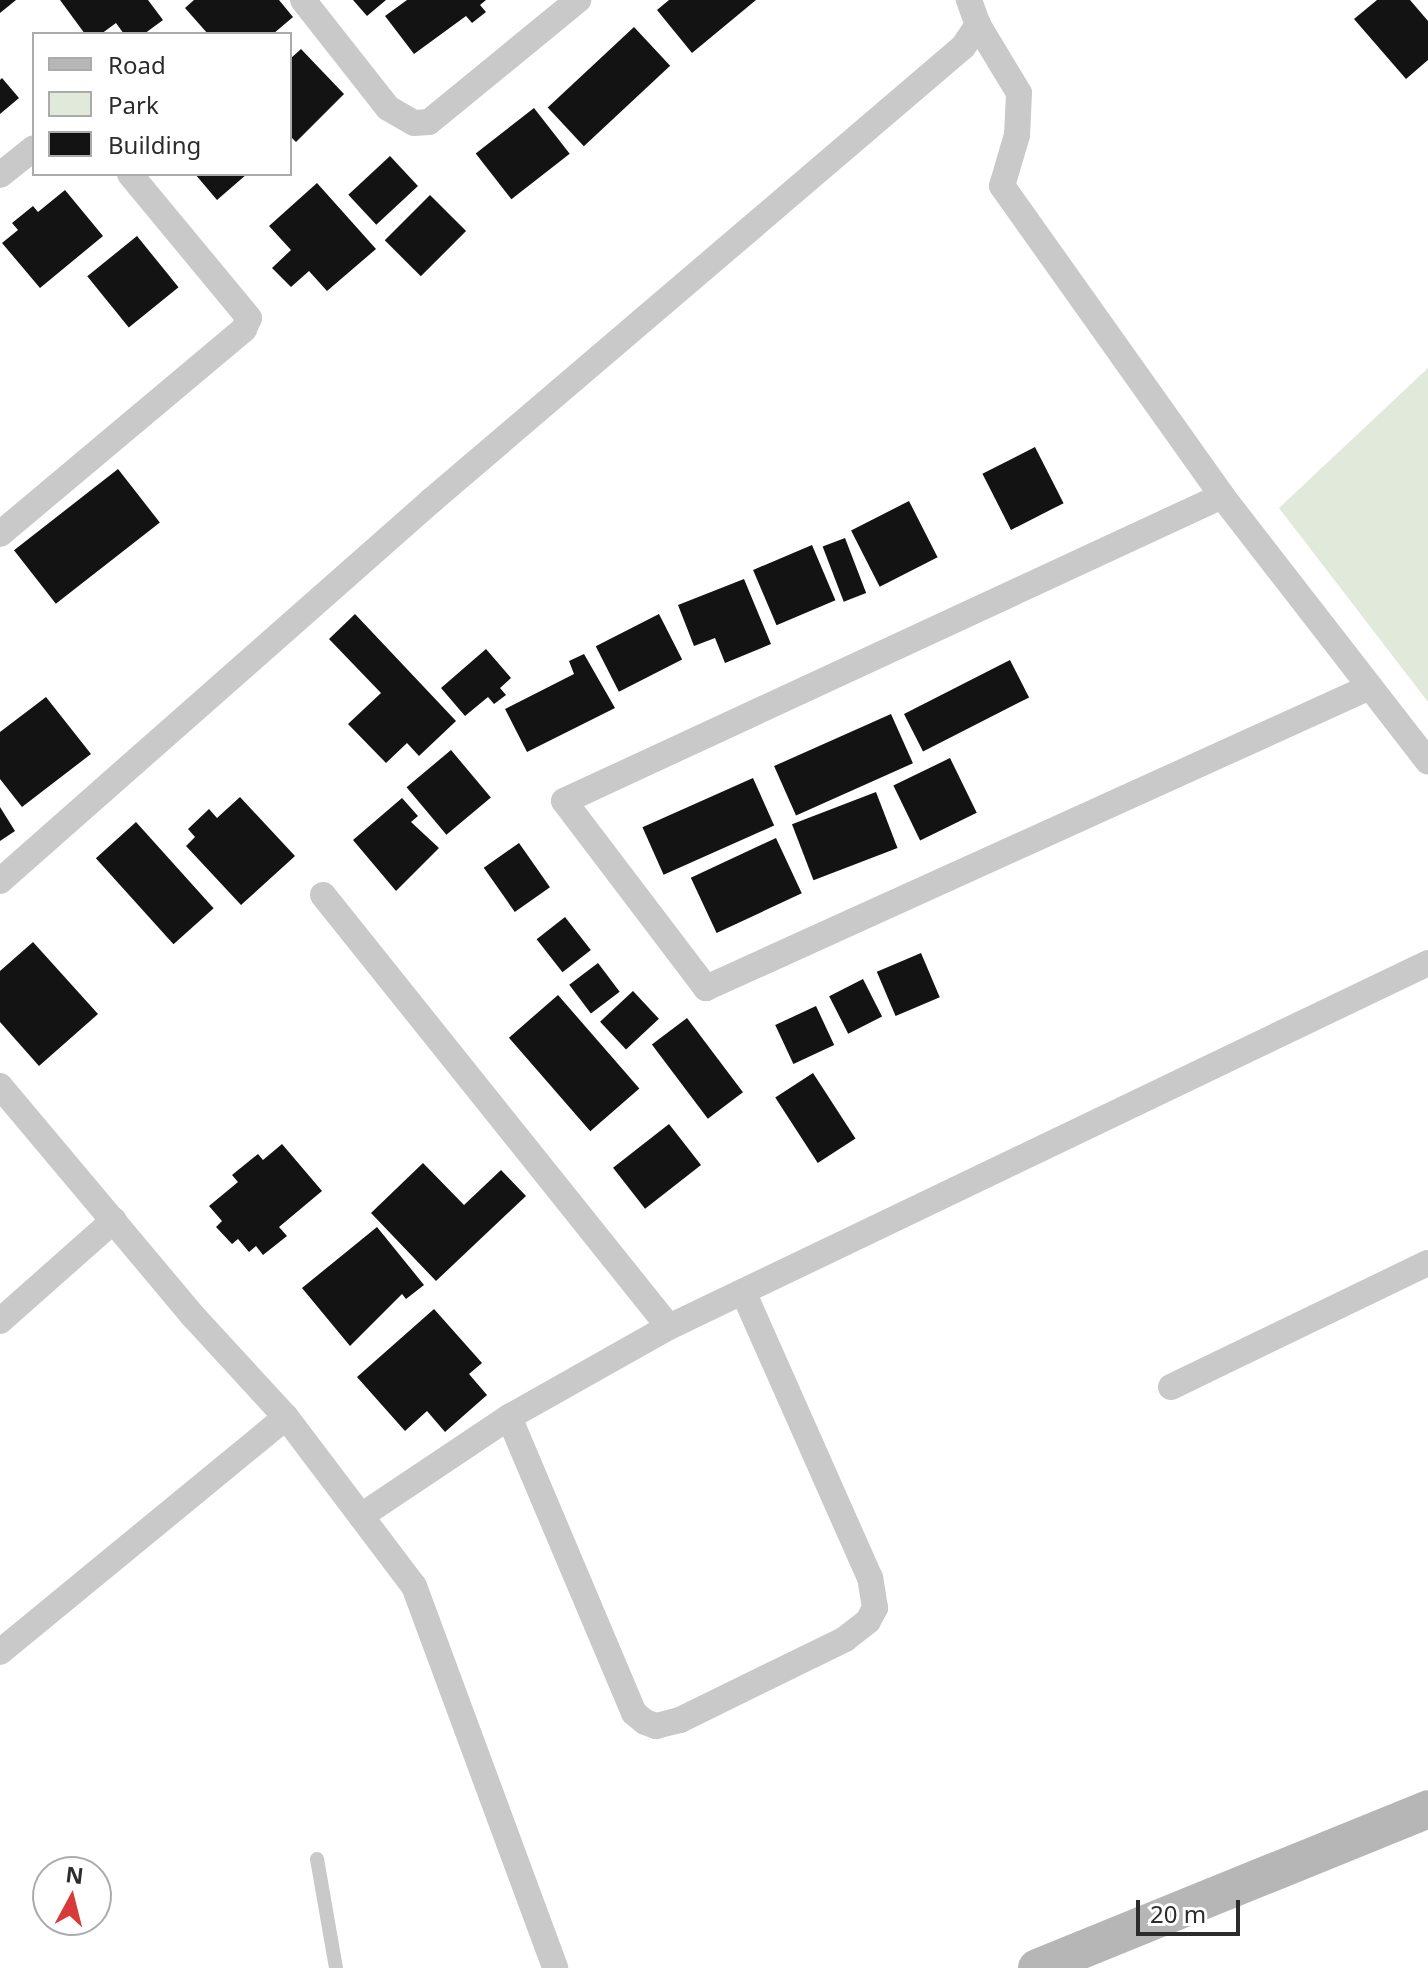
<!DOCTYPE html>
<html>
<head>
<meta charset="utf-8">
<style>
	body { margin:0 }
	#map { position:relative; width:1428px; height:1968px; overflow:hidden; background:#fff; font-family:"Noto Sans",sans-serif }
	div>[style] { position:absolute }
	.green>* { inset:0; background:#e1e9da }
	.building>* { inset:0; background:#131313; transform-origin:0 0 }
	.lane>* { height:14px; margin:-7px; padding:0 7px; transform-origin:7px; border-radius:7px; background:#c9c9c9 }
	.street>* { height:26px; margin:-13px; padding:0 13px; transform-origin:13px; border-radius:13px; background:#c9c9c9 }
	.secondary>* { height:38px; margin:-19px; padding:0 19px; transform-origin:19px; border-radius:19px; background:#b6b6b6 }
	span { translate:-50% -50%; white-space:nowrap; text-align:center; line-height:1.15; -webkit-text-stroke:8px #fff; paint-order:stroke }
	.legend { position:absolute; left:32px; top:32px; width:260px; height:144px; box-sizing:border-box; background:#fff; border:2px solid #ababab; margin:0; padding:10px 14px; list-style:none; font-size:24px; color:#2c2c2c }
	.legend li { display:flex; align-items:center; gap:16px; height:40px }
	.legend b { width:40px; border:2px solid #ababab }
	.north { position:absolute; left:32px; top:1856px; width:80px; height:80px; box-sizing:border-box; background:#fff; border:2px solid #ababab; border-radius:50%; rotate:7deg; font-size:22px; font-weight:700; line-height:32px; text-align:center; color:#2c2c2c }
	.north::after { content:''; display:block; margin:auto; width:28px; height:36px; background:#d83a39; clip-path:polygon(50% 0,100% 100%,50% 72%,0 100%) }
	.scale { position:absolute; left:1136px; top:1900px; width:104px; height:36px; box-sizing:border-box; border:4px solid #2c2c2c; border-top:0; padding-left:10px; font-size:24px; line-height:28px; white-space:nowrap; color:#2c2c2c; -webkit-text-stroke:6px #fff; paint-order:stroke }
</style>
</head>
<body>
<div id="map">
	<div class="green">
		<i style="clip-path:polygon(1428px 368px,1428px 702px,1279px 508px)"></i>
	</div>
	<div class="building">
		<i style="clip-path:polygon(0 0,16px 0,0 13px)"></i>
		<i style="clip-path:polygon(60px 0,148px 0,163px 20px,144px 34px,124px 34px,116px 23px,101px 34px,85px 34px)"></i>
		<i style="clip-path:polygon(194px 0,279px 0,293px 17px,273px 34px,208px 34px,185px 8px)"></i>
		<i style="clip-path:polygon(353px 0,386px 0,367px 16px)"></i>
		<i style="clip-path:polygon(407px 0,486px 0,480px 5px,486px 12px,472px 23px,466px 16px,414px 54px,385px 16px)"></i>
		<i style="clip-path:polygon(669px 0,756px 0,692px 53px,657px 10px)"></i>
		<i style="clip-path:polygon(1377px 0,1410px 0,1428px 21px,1428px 60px,1406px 79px,1354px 19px)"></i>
		<i style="left:634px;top:27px;width:53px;height:118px;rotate:47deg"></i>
		<i style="clip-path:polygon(301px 49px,344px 94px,296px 142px,290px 136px,290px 59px)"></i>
		<i style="clip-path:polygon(2px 78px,19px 98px,0 114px,0 80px)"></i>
		<i style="left:534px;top:108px;width:58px;height:74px;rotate:52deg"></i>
		<i style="left:390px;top:156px;width:41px;height:57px;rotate:47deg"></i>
		<i style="clip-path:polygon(195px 174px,247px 174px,217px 200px)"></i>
		<i style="clip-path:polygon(317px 183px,376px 249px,327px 291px,309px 271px,291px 287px,272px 268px,291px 250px,269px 226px)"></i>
		<i style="clip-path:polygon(65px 190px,103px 236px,40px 288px,2px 243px,18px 230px,12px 223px,33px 206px,38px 212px)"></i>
		<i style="left:430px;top:195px;width:51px;height:64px;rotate:45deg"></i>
		<i style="left:137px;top:236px;width:66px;height:64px;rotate:51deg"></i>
		<i style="left:1035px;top:447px;width:63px;height:59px;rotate:63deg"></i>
		<i style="left:118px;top:469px;width:68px;height:132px;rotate:52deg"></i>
		<i style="left:909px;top:501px;width:63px;height:65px;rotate:63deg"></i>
		<i style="left:845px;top:538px;width:59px;height:24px;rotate:69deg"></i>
		<i style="left:812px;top:545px;width:60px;height:64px;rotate:67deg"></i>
		<i style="clip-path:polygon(744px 579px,771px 644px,725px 663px,715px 638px,694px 646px,678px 605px)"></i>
		<i style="clip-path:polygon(355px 614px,456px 721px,419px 756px,407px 743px,386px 763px,348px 724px,381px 693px,329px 639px)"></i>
		<i style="left:659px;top:614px;width:51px;height:71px;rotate:63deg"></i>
		<i style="clip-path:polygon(486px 649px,511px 678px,500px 688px,506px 695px,494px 704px,488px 697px,465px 716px,441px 688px)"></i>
		<i style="clip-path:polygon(584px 654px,615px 708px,527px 752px,505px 709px,574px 674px,569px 661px)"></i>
		<i style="left:1010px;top:660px;width:42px;height:119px;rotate:63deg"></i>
		<i style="clip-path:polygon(46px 697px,91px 754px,22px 807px,0 779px,0 732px)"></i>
		<i style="left:891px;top:714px;width:54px;height:128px;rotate:66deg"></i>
		<i style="left:451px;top:750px;width:62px;height:58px;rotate:50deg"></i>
		<i style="left:950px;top:758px;width:61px;height:63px;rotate:64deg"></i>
		<i style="left:753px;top:778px;width:52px;height:121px;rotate:66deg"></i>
		<i style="left:876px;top:792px;width:60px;height:90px;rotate:69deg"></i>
		<i style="clip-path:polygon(240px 797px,295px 856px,241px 905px,186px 846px,195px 837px,188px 829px,209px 809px,217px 818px)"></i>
		<i style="clip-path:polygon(402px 798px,418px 816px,411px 822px,439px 848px,396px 891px,353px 840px)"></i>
		<i style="clip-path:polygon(0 807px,15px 831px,0 841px)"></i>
		<i style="left:136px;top:822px;width:116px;height:54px;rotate:48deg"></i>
		<i style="left:776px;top:838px;width:61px;height:94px;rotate:65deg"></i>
		<i style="left:519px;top:843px;width:54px;height:43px;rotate:55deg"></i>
		<i style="left:565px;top:917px;width:42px;height:36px;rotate:52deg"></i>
		<i style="clip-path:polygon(33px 942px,98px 1014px,39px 1066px,0 1022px,0 971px)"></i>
		<i style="left:921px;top:953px;width:48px;height:48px;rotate:67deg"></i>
		<i style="left:598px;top:963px;width:36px;height:36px;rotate:53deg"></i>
		<i style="left:863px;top:979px;width:42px;height:38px;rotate:63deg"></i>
		<i style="left:633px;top:991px;width:38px;height:45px;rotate:47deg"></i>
		<i style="left:558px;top:995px;width:124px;height:65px;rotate:49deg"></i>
		<i style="left:816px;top:1006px;width:43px;height:45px;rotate:65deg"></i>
		<i style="left:687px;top:1018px;width:93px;height:44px;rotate:53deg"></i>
		<i style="left:813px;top:1073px;width:78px;height:45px;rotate:57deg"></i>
		<i style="left:669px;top:1124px;width:52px;height:71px;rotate:52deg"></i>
		<i style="clip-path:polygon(282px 1144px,322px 1191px,279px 1227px,287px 1236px,263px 1255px,256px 1246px,249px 1252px,238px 1239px,232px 1244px,216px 1227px,222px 1221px,209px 1206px,238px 1182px,232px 1175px,258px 1154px,263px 1160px)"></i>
		<i style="clip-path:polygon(423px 1163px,464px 1205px,501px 1170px,526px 1196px,436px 1281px,371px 1213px)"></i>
		<i style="clip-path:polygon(377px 1227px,424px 1285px,406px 1299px,402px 1294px,350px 1346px,302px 1288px)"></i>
		<i style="clip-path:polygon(434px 1309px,482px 1363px,469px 1374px,487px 1395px,445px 1432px,427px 1411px,405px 1431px,357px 1377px)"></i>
	</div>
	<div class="lane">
		<i style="left:317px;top:1859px;width:111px;rotate:80.1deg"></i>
	</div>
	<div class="street">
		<i style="left:303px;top:0;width:137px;rotate:51.8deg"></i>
		<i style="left:388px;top:108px;width:30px;rotate:30deg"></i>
		<i style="left:414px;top:123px;width:15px;rotate:-4deg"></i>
		<i style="left:429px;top:122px;width:193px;rotate:-39.3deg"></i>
		<i style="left:978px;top:25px;width:79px;rotate:58.9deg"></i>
		<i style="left:1019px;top:93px;width:42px;rotate:92.7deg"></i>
		<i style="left:1017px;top:135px;width:53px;rotate:106.4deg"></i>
		<i style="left:1002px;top:186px;width:380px;rotate:54.6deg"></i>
		<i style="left:1222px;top:496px;width:336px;rotate:52.2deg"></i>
		<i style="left:0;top:175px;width:43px;rotate:-38.5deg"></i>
		<i style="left:1222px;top:496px;width:725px;rotate:155.13deg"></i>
		<i style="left:564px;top:801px;width:235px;rotate:52.8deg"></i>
		<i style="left:706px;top:988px;width:729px;rotate:-24.39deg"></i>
		<i style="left:0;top:534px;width:319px;rotate:-40deg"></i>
		<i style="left:244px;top:329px;width:12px;rotate:-66deg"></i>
		<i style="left:249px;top:318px;width:187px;rotate:-129.6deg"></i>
		<i style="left:0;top:881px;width:575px;rotate:-41.4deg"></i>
		<i style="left:431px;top:501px;width:699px;rotate:-40.48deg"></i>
		<i style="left:963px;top:47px;width:27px;rotate:-56deg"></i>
		<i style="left:978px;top:25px;width:27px;rotate:-110deg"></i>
		<i style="left:323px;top:895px;width:553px;rotate:51.31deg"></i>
		<i style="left:0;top:1086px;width:300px;rotate:50deg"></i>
		<i style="left:193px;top:1316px;width:137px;rotate:47.4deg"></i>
		<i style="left:286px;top:1417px;width:212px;rotate:52.9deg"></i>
		<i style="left:414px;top:1586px;width:407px;rotate:69.7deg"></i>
		<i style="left:0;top:1321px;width:152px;rotate:-41.5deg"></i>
		<i style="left:1171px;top:1387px;width:285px;rotate:-25.8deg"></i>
		<i style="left:509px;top:1417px;width:321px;rotate:67.1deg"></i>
		<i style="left:634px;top:1713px;width:14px;rotate:39deg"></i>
		<i style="left:645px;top:1722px;width:12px;rotate:20deg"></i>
		<i style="left:656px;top:1726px;width:25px;rotate:-14deg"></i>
		<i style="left:680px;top:1720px;width:184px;rotate:-26.1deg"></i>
		<i style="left:845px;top:1639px;width:29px;rotate:-38deg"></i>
		<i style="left:868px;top:1621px;width:15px;rotate:-62deg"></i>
		<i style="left:875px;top:1608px;width:30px;rotate:-99deg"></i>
		<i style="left:870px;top:1578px;width:313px;rotate:-113.9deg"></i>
		<i style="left:361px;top:1516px;width:178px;rotate:-33.8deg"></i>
		<i style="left:509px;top:1417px;width:184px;rotate:-29.4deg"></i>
		<i style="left:669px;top:1327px;width:842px;rotate:-25.62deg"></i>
		<i style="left:0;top:1652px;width:370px;rotate:-39.4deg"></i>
	</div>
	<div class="secondary">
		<i style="left:1037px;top:1968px;width:422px;rotate:-22.1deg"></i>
	</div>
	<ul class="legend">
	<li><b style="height:10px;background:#b6b6b6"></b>Road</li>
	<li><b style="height:22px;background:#e1e9da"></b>Park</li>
	<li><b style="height:22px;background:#131313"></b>Building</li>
	</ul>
	<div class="north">N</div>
	<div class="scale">20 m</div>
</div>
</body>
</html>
